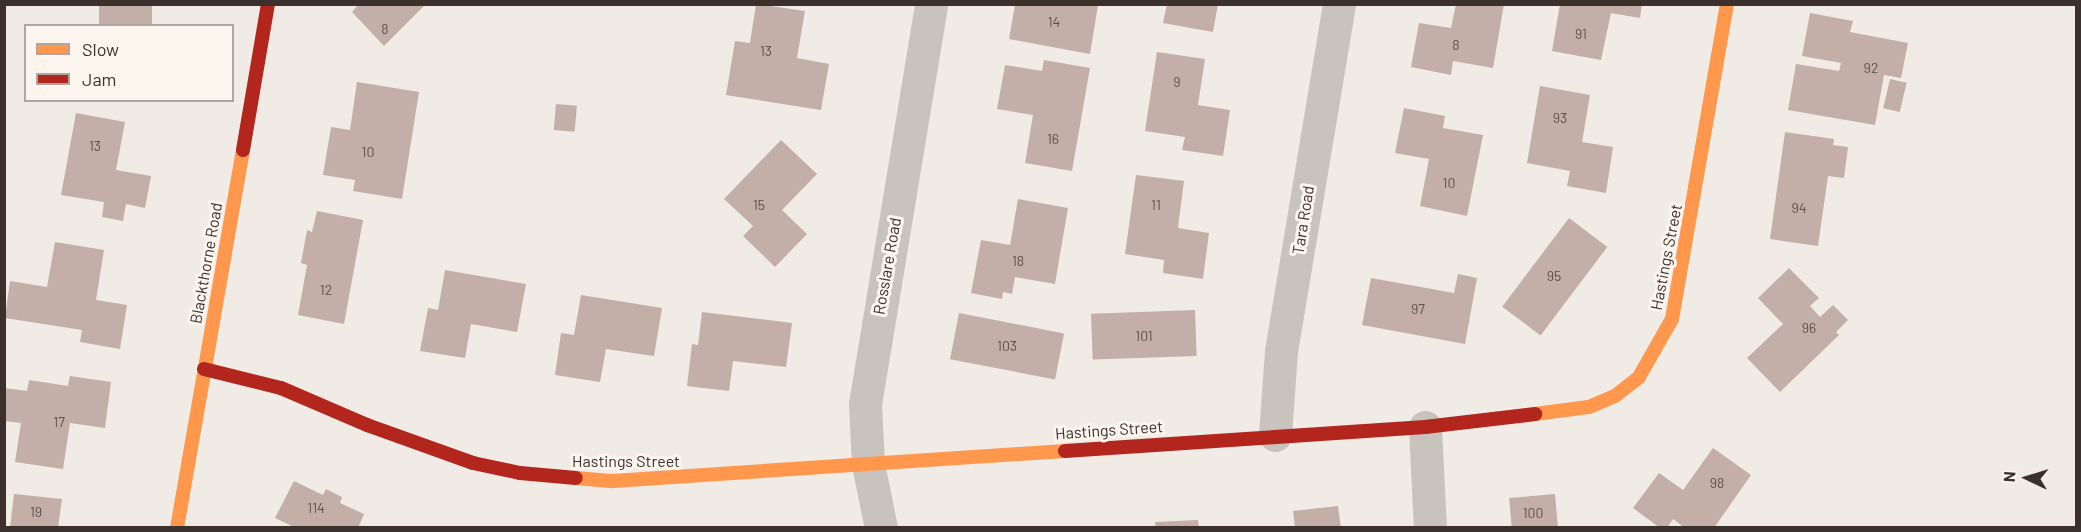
<!DOCTYPE html>
<html>
<head>
<meta charset="utf-8">
<style>
	body { margin:0 }
	#map { position:relative; width:2081px; height:532px; overflow:hidden; background:#f0ebe5; font-family:Barlow,sans-serif }
	div>[style] { position:absolute }
	.building>* { inset:0; background:#c3afa7; transform-origin:0 0 }
	.street>* { height:33px; margin:-16.5px; padding:0 16.5px; transform-origin:16.5px; border-radius:16.5px; background:#c9c3be }
	.slow>* { height:14px; margin:-7px; padding:0 7px; transform-origin:7px; border-radius:7px; background:#ff974d }
	.jam>* { height:14px; margin:-7px; padding:0 7px; transform-origin:7px; border-radius:7px; background:#b3261e }
	span { translate:-50% -50%; white-space:nowrap; text-align:center; line-height:1.15; -webkit-text-stroke:6px #fbf5ee; paint-order:stroke }
	.number-label { font-size:14px; color:#5d504a }
	.number-label span { -webkit-text-stroke-width:0 }
	.street-label { font-size:16px; color:#3b302b }
	.frame { position:absolute; inset:0; border:6px solid #3b302b; pointer-events:none }
	.legend { position:absolute; left:24px; top:24px; width:210px; height:78px; box-sizing:border-box; background:#fbf5ee; border:2px solid #aea6a0; margin:0; padding:8px 10px; list-style:none; font-size:18px; color:#3b302b }
	.legend li { display:flex; align-items:center; gap:12px; height:30px }
	.legend b { width:30px; border:2px solid #aea6a0 }
	.north { position:absolute; left:1997px; top:448px; width:60px; height:60px; -webkit-text-stroke:4px #fbf5ee; paint-order:stroke; rotate:274deg; font-size:16px; font-weight:700; line-height:24px; text-align:center; color:#3b302b }
	.north::after { content:''; display:block; margin:auto; width:21px; height:27px; background:#3b302b; clip-path:polygon(50% 0,100% 100%,50% 72%,0 100%) }
</style>
</head>
<body>
<div id="map">
	<div class="building">
		<i style="left:99px;top:4px;width:53px;height:22px"></i>
		<i style="clip-path:polygon(359px 4px,426px 4px,384px 46px,352px 12px)"></i>
		<i style="clip-path:polygon(756px 4px,805px 11px,797px 58px,829px 64px,821px 110px,726px 95px,735px 41px,750px 43px)"></i>
		<i style="clip-path:polygon(1167px 4px,1218px 4px,1213px 32px,1163px 23px)"></i>
		<i style="clip-path:polygon(1456px 4px,1504px 4px,1493px 68px,1453px 61px,1451px 75px,1411px 67px,1419px 23px,1451px 28px)"></i>
		<i style="clip-path:polygon(1560px 4px,1642px 4px,1640px 18px,1611px 13px,1601px 60px,1552px 51px)"></i>
		<i style="clip-path:polygon(1015px 5px,1098px 5px,1090px 54px,1009px 39px)"></i>
		<i style="clip-path:polygon(1810px 13px,1853px 21px,1850px 32px,1908px 43px,1901px 78px,1884px 75px,1875px 125px,1788px 110px,1796px 64px,1839px 71px,1841px 63px,1802px 56px)"></i>
		<i style="clip-path:polygon(1157px 52px,1205px 59px,1198px 105px,1230px 110px,1223px 156px,1182px 150px,1185px 137px,1145px 131px)"></i>
		<i style="clip-path:polygon(1044px 60px,1090px 68px,1072px 171px,1025px 163px,1033px 115px,997px 109px,1005px 65px,1042px 71px)"></i>
		<i style="left:1890px;top:79px;width:17px;height:30px;rotate:13deg"></i>
		<i style="clip-path:polygon(357px 82px,419px 92px,402px 199px,353px 191px,355px 180px,323px 175px,331px 127px,350px 130px)"></i>
		<i style="clip-path:polygon(1540px 86px,1590px 95px,1582px 142px,1613px 147px,1606px 193px,1567px 186px,1570px 171px,1527px 163px)"></i>
		<i style="left:556px;top:104px;width:21px;height:26px;rotate:5deg"></i>
		<i style="clip-path:polygon(1404px 108px,1445px 116px,1443px 128px,1483px 135px,1467px 216px,1420px 206px,1429px 159px,1395px 153px)"></i>
		<i style="clip-path:polygon(76px 113px,125px 122px,116px 170px,151px 176px,145px 208px,126px 204px,123px 221px,102px 217px,104px 202px,61px 195px)"></i>
		<i style="clip-path:polygon(1785px 132px,1834px 139px,1833px 145px,1848px 147px,1844px 178px,1828px 176px,1818px 246px,1770px 239px)"></i>
		<i style="clip-path:polygon(781px 140px,817px 174px,782px 210px,807px 234px,775px 267px,743px 236px,753px 226px,724px 199px)"></i>
		<i style="clip-path:polygon(1136px 175px,1184px 181px,1178px 228px,1209px 233px,1203px 279px,1163px 273px,1164px 260px,1125px 254px)"></i>
		<i style="clip-path:polygon(1018px 199px,1068px 208px,1055px 284px,1015px 277px,1012px 294px,1003px 292px,1002px 299px,971px 293px,981px 240px,1010px 245px)"></i>
		<i style="clip-path:polygon(317px 211px,363px 220px,344px 324px,298px 315px,307px 265px,301px 263px,307px 230px,312px 232px)"></i>
		<i style="left:1569px;top:218px;width:48px;height:111px;rotate:37deg"></i>
		<i style="clip-path:polygon(55px 242px,104px 250px,96px 300px,127px 305px,120px 349px,80px 342px,82px 330px,5px 318px,10px 281px,47px 287px)"></i>
		<i style="clip-path:polygon(1789px 268px,1819px 298px,1810px 306px,1820px 317px,1833px 305px,1848px 320px,1836px 332px,1839px 335px,1780px 392px,1747px 358px,1783px 324px,1758px 298px)"></i>
		<i style="clip-path:polygon(445px 270px,526px 284px,517px 332px,471px 324px,465px 358px,420px 351px,428px 308px,438px 310px)"></i>
		<i style="clip-path:polygon(1458px 274px,1477px 278px,1465px 344px,1362px 325px,1371px 278px,1454px 293px)"></i>
		<i style="clip-path:polygon(581px 295px,662px 308px,654px 356px,606px 349px,600px 382px,555px 375px,561px 333px,574px 335px)"></i>
		<i style="left:1195px;top:310px;width:46px;height:104px;rotate:88deg"></i>
		<i style="clip-path:polygon(702px 312px,792px 323px,786px 367px,733px 361px,729px 391px,687px 386px,692px 344px,698px 345px)"></i>
		<i style="left:959px;top:313px;width:107px;height:47px;rotate:11deg"></i>
		<i style="clip-path:polygon(70px 376px,111px 382px,105px 428px,70px 423px,63px 469px,15px 462px,21px 423px,4px 421px,4px 388px,27px 391px,29px 380px,68px 386px)"></i>
		<i style="clip-path:polygon(1713px 448px,1751px 475px,1714px 528px,1685px 528px,1673px 519px,1667px 528px,1660px 528px,1633px 508px,1659px 473px,1683px 490px)"></i>
		<i style="clip-path:polygon(294px 481px,323px 495px,326px 489px,342px 497px,340px 503px,364px 514px,358px 528px,296px 528px,275px 518px)"></i>
		<i style="clip-path:polygon(14px 494px,62px 499px,58px 528px,10px 528px)"></i>
		<i style="left:1555px;top:494px;width:34px;height:46px;rotate:85deg"></i>
		<i style="clip-path:polygon(1338px 506px,1341px 528px,1295px 528px,1293px 511px)"></i>
		<i style="clip-path:polygon(1198px 520px,1199px 528px,1156px 528px,1155px 522px)"></i>
	</div>
	<div class="street">
		<i style="left:1425px;top:427px;width:101px;rotate:87.2deg"></i>
		<i style="left:1275px;top:435px;width:84px;rotate:-85.9deg"></i>
		<i style="left:1281px;top:351px;width:352px;rotate:-80.5deg"></i>
		<i style="left:881px;top:528px;width:65px;rotate:-101.5deg"></i>
		<i style="left:868px;top:464px;width:60px;rotate:-92.9deg"></i>
		<i style="left:865px;top:404px;width:405px;rotate:-80.6deg"></i>
	</div>
	<div class="slow">
		<i style="left:1535px;top:414px;width:54px;rotate:-7.4deg"></i>
		<i style="left:1589px;top:407px;width:28px;rotate:-23deg"></i>
		<i style="left:1615px;top:396px;width:31px;rotate:-38deg"></i>
		<i style="left:1639px;top:377px;width:67px;rotate:-60.4deg"></i>
		<i style="left:1672px;top:319px;width:320px;rotate:-80.1deg"></i>
		<i style="left:576px;top:478px;width:37px;rotate:5deg"></i>
		<i style="left:613px;top:481px;width:453px;rotate:-3.8deg"></i>
		<i style="left:177px;top:528px;width:384px;rotate:-80.1deg"></i>
	</div>
	<div class="jam">
		<i style="left:243px;top:150px;width:148px;rotate:-80.3deg"></i>
		<i style="left:204px;top:369px;width:79px;rotate:13.9deg"></i>
		<i style="left:281px;top:388px;width:94px;rotate:23.3deg"></i>
		<i style="left:367px;top:425px;width:113px;rotate:19.7deg"></i>
		<i style="left:473px;top:463px;width:48px;rotate:12deg"></i>
		<i style="left:520px;top:473px;width:56px;rotate:5.1deg"></i>
		<i style="left:1065px;top:451px;width:361px;rotate:-3.8deg"></i>
		<i style="left:1425px;top:427px;width:111px;rotate:-6.7deg"></i>
	</div>
	<div class="number-label">
		<span style="left:1054px;top:22px">14</span>
		<span style="left:385px;top:29px">8</span>
		<span style="left:1581px;top:34px">91</span>
		<span style="left:1456px;top:45px">8</span>
		<span style="left:766px;top:51px">13</span>
		<span style="left:1871px;top:68px">92</span>
		<span style="left:1177px;top:82px">9</span>
		<span style="left:1560px;top:118px">93</span>
		<span style="left:1053px;top:139px">16</span>
		<span style="left:95px;top:146px">13</span>
		<span style="left:368px;top:152px">10</span>
		<span style="left:1449px;top:183px">10</span>
		<span style="left:759px;top:205px">15</span>
		<span style="left:1156px;top:205px">11</span>
		<span style="left:1799px;top:208px">94</span>
		<span style="left:1018px;top:261px">18</span>
		<span style="left:1554px;top:276px">95</span>
		<span style="left:326px;top:290px">12</span>
		<span style="left:1418px;top:309px">97</span>
		<span style="left:1809px;top:328px">96</span>
		<span style="left:1144px;top:336px">101</span>
		<span style="left:1007px;top:346px">103</span>
		<span style="left:59px;top:422px">17</span>
		<span style="left:1717px;top:483px">98</span>
		<span style="left:316px;top:508px">114</span>
		<span style="left:36px;top:512px">19</span>
		<span style="left:1533px;top:513px">100</span>
	</div>
	<div class="street-label">
		<span style="left:1303px;top:220px;rotate:-81deg">Tara Road</span>
		<span style="left:1666px;top:257px;rotate:-79deg">Hastings Street</span>
		<span style="left:206px;top:263px;rotate:-80deg">Blackthorne Road</span>
		<span style="left:887px;top:266px;rotate:-80deg">Rosslare Road</span>
		<span style="left:1109px;top:430px;rotate:-4deg">Hastings Street</span>
		<span style="left:626px;top:461px">Hastings Street</span>
	</div>
	<div class="frame"></div>
	<ul class="legend">
	<li><b style="height:8px;background:#ff974d"></b>Slow</li>
	<li><b style="height:8px;background:#b3261e"></b>Jam</li>
	</ul>
	<div class="north">N</div>
</div>
</body>
</html>
